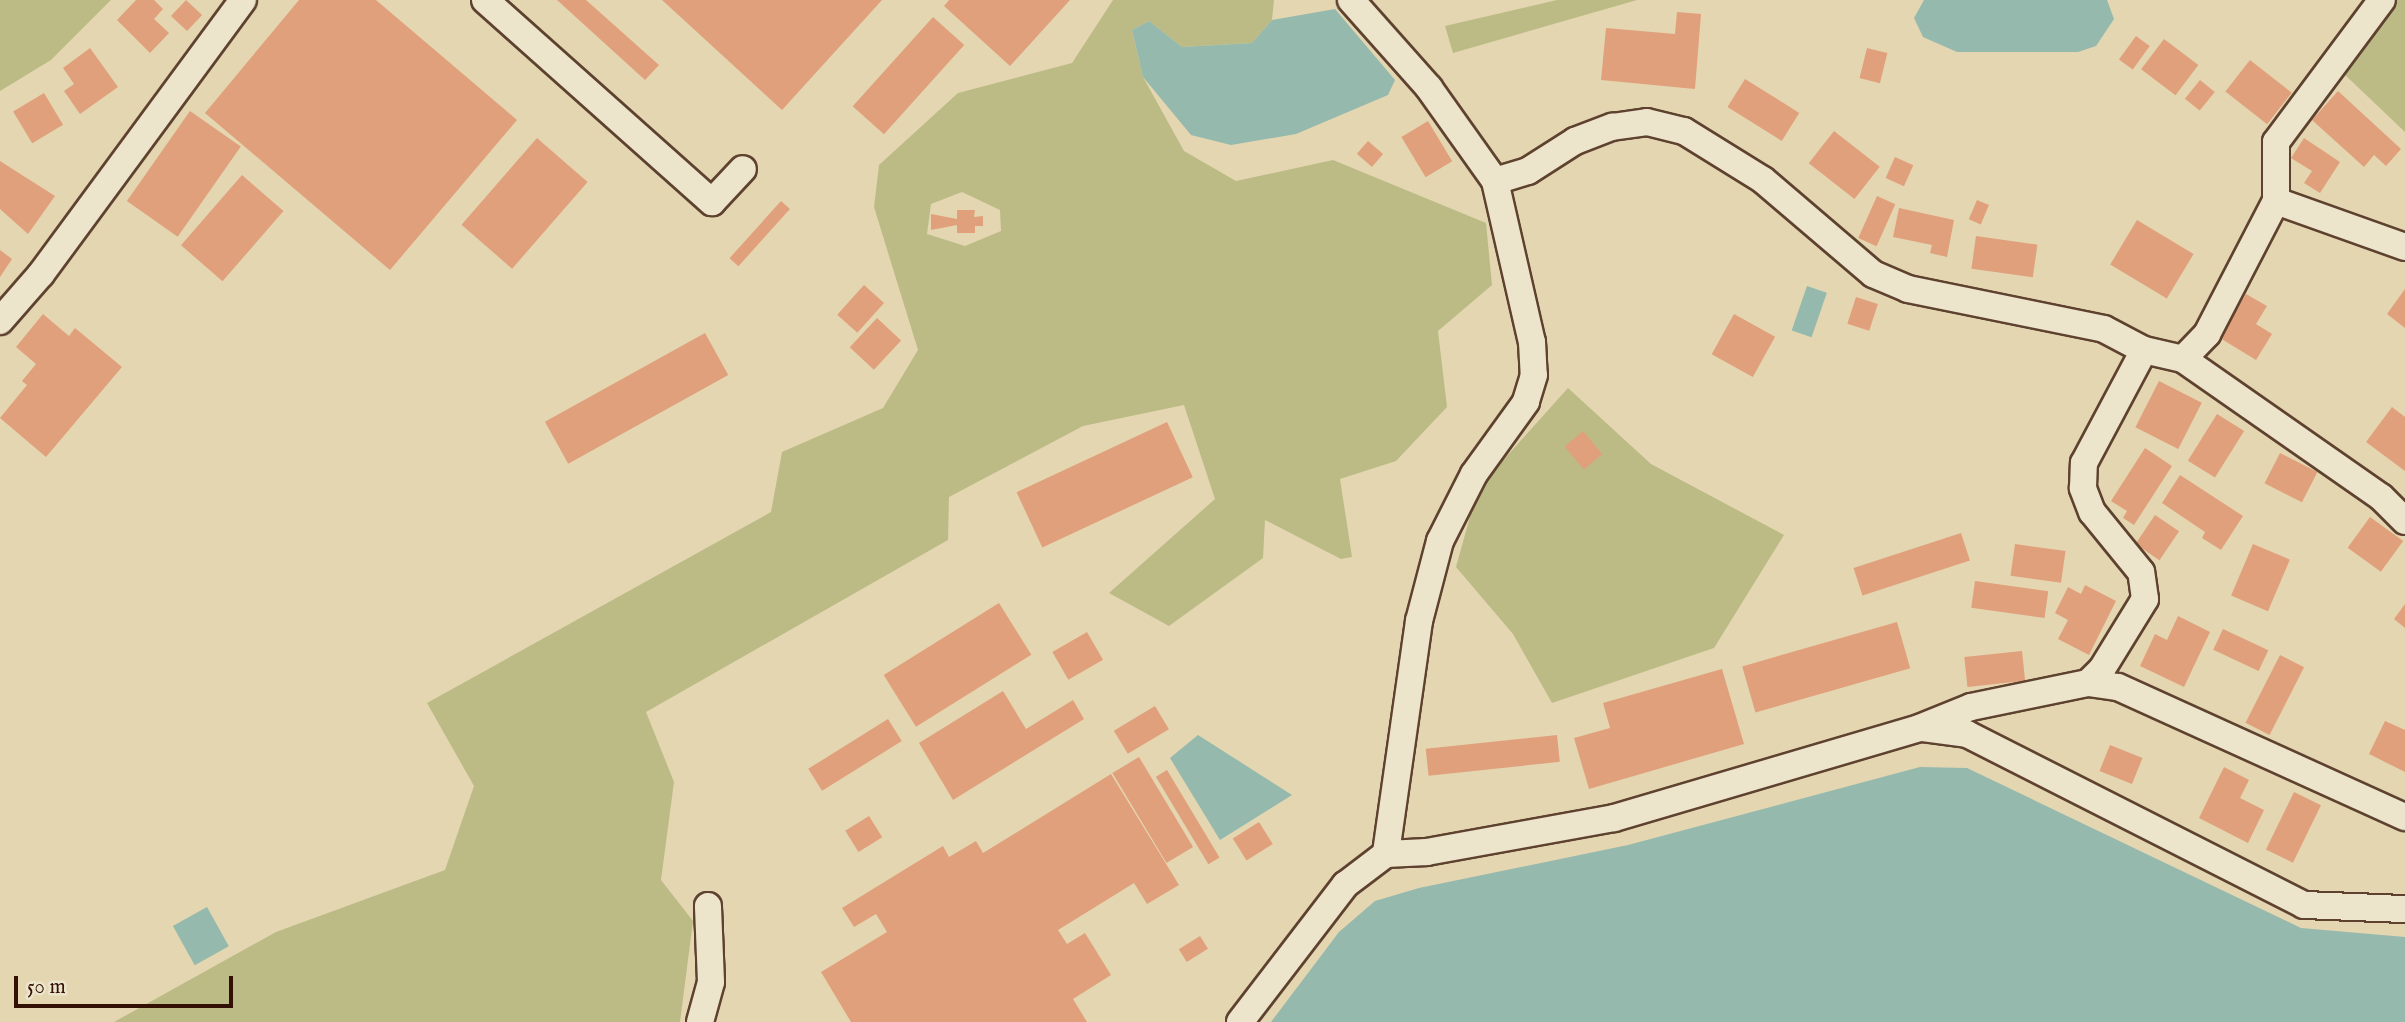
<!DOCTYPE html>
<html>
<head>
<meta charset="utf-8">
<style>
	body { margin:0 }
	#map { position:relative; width:2405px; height:1022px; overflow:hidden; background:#e3d6b1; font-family:"IM FELL English",serif }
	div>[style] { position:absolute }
	.green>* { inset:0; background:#bcbb86 }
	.water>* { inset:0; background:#95b9ad; transform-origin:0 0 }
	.building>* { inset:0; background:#e1a07c; transform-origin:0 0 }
	.roads { filter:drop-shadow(2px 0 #5e422f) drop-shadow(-2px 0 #5e422f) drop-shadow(0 2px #5e422f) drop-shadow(0 -2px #5e422f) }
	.minor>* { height:26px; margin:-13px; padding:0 13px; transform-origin:13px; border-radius:13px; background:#ede4cc }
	span { translate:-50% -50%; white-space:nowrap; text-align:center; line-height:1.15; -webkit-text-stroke:6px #ede4cc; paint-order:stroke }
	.scale { position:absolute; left:14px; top:976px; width:219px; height:32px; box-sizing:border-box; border:4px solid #321004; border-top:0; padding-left:9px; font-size:21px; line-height:24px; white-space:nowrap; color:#321004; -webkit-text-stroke:5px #ede4cc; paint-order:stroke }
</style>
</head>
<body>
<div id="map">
	<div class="green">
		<i style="clip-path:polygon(0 0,111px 0,51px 60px,0 91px)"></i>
		<i style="clip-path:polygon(evenodd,1113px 0,1274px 0,1272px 20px,1252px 43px,1182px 47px,1149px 21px,1132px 30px,1143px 77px,1184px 151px,1236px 181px,1333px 160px,1486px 223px,1492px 285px,1438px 331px,1447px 407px,1396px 461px,1340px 479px,1352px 557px,1341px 559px,1265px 520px,1263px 558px,1169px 626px,1109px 593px,1215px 499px,1184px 405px,1083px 426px,949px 497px,948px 540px,646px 712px,674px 782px,661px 880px,693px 921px,680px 1022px,114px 1022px,276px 932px,445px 870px,474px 786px,427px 703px,771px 512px,782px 452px,883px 408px,918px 350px,874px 207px,879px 165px,958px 93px,1072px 63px,1113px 0,962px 192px,1000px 210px,1001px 231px,965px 246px,927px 234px,931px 204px,962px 192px)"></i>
		<i style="clip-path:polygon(1557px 0,1637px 0,1453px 53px,1445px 26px)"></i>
		<i style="clip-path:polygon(2395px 0,2405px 0,2405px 132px,2342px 72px)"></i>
		<i style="clip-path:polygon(1568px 388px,1651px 464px,1784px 535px,1714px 648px,1552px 703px,1513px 634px,1456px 567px,1478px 488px)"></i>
	</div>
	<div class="water">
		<i style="clip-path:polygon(1924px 0,2107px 0,2114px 19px,2096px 46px,2078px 52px,1957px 52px,1923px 37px,1914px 18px)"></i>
		<i style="clip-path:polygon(1335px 9px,1395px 80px,1388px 95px,1296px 134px,1231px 145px,1191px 135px,1143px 77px,1132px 30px,1149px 21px,1182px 47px,1252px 43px,1272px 20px)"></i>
		<i style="left:1807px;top:286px;width:21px;height:47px;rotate:19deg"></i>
		<i style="clip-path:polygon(1198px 735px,1292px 795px,1220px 840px,1170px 758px)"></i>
		<i style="clip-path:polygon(1920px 767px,1967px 768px,2301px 928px,2405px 937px,2405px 1022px,1271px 1022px,1339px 932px,1375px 901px,1419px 888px,1628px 845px)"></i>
		<i style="left:207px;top:907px;width:45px;height:39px;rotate:61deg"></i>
	</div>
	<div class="building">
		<i style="clip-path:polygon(136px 0,154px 0,163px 9px,154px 19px,169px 33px,150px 53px,117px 20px)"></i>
		<i style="left:186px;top:0;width:22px;height:22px;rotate:43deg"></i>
		<i style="clip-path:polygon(299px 0,376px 0,517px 120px,390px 270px,205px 113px)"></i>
		<i style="clip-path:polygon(557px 0,586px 0,659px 65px,645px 80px)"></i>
		<i style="clip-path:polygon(662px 0,882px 0,782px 110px)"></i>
		<i style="clip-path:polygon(949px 0,1070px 0,1010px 66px,944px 6px)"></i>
		<i style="clip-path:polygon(1677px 12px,1701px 14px,1695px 89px,1601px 80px,1606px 28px,1675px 34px)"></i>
		<i style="left:933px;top:17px;width:42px;height:120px;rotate:42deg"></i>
		<i style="left:2136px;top:36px;width:17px;height:29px;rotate:36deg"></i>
		<i style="left:2164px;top:39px;width:43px;height:38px;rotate:37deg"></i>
		<i style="clip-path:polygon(90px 48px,118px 87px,80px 114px,64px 91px,74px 84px,63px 68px)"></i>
		<i style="left:1867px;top:48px;width:21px;height:31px;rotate:14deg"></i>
		<i style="left:2250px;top:60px;width:53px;height:40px;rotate:38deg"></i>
		<i style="left:1745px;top:79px;width:64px;height:33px;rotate:32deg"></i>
		<i style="left:2200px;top:80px;width:19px;height:24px;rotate:39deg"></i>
		<i style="clip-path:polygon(2338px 91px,2401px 149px,2386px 166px,2374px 155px,2364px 167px,2312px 120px)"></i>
		<i style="left:44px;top:93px;width:37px;height:36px;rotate:59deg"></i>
		<i style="left:190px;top:111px;width:62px;height:110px;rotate:35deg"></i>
		<i style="left:1428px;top:121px;width:47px;height:31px;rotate:59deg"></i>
		<i style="left:1834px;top:131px;width:58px;height:41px;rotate:38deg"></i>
		<i style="left:537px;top:138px;width:67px;height:115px;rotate:41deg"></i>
		<i style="clip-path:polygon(2304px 138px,2340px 162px,2320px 193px,2304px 183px,2312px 171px,2291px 158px)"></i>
		<i style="left:1368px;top:141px;width:20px;height:17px;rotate:41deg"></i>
		<i style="left:1895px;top:157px;width:20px;height:23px;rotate:24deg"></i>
		<i style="clip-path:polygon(0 161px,55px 196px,28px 234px,0 209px)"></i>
		<i style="left:242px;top:175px;width:55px;height:93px;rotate:41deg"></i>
		<i style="left:1877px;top:196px;width:20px;height:46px;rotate:24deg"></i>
		<i style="left:1977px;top:200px;width:13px;height:21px;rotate:23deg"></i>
		<i style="left:781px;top:201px;width:12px;height:77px;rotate:42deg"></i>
		<i style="clip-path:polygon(1899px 208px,1954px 220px,1947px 257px,1930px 253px,1932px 245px,1893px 237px)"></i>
		<i style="clip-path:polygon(957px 210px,975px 210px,974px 217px,983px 216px,983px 226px,975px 226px,975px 233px,957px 233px,957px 225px,931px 230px,931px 214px,957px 219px)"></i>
		<i style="left:2137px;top:220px;width:66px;height:52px;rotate:31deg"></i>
		<i style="left:1976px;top:236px;width:62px;height:33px;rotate:8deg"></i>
		<i style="clip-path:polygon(0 250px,12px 259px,0 277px)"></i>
		<i style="left:864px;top:285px;width:27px;height:40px;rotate:42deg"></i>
		<i style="clip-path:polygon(2405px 289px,2405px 328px,2387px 314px)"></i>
		<i style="clip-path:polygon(2246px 294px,2267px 306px,2256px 324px,2272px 334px,2256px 360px,2220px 338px)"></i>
		<i style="left:1856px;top:297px;width:23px;height:28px;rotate:18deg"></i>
		<i style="clip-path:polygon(43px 314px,69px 336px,75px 328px,122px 367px,46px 457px,0 418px,27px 385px,22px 381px,36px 364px,16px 347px)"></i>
		<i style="left:1734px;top:314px;width:47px;height:46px;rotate:29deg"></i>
		<i style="left:877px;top:318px;width:33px;height:40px;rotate:43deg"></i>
		<i style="left:705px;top:333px;width:48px;height:183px;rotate:61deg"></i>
		<i style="left:2159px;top:381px;width:48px;height:52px;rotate:27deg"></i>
		<i style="clip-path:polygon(2392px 407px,2405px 417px,2405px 471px,2366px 442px)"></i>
		<i style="left:2217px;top:414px;width:32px;height:55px;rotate:32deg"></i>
		<i style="left:1167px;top:422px;width:61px;height:166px;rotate:65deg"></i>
		<i style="left:1583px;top:431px;width:30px;height:24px;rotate:50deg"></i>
		<i style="clip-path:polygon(2145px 448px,2172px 466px,2134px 525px,2123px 518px,2127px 511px,2111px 501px)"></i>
		<i style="left:2280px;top:453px;width:42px;height:34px;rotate:27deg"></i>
		<i style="clip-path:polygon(2180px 475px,2243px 516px,2221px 550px,2202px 538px,2205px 532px,2162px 503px)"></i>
		<i style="left:2155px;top:515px;width:29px;height:35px;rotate:34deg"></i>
		<i style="left:2370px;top:517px;width:41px;height:38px;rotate:36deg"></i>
		<i style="left:1961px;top:533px;width:29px;height:113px;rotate:72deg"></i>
		<i style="left:2015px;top:544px;width:51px;height:32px;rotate:8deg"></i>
		<i style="left:2253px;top:544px;width:40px;height:56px;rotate:23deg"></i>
		<i style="left:1975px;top:581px;width:74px;height:27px;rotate:8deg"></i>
		<i style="clip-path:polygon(2085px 585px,2116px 601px,2089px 655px,2058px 639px,2068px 620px,2055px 613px,2068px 587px,2081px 594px)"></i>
		<i style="left:999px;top:603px;width:61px;height:136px;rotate:58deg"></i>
		<i style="clip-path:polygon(2405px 604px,2405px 628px,2394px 619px)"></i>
		<i style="clip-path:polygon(2178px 616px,2210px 632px,2184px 687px,2140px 666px,2155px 634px,2167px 640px)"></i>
		<i style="left:1897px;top:622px;width:48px;height:161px;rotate:74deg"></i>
		<i style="left:2223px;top:629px;width:50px;height:23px;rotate:25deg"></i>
		<i style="left:1087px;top:632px;width:32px;height:40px;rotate:60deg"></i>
		<i style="left:2022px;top:651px;width:30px;height:58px;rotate:84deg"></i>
		<i style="left:2280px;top:655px;width:27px;height:76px;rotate:27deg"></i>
		<i style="clip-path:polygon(1722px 669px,1744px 744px,1589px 789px,1574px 738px,1610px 728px,1603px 703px)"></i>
		<i style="clip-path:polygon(1003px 691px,1026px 729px,1073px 700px,1084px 719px,953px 800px,919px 743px)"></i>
		<i style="left:1155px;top:706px;width:27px;height:48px;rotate:59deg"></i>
		<i style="left:888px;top:719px;width:26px;height:94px;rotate:58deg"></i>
		<i style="clip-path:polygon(2385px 721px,2405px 730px,2405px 772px,2369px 754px)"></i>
		<i style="left:1557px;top:735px;width:27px;height:132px;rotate:84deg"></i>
		<i style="left:2110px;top:745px;width:35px;height:28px;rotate:22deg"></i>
		<i style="left:1139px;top:757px;width:105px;height:31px;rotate:59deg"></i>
		<i style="clip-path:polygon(2224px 767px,2249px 780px,2240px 798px,2264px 810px,2248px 843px,2199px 818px)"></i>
		<i style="left:1167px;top:770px;width:102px;height:13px;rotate:59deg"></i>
		<i style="clip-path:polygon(1111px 774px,1179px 885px,1147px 904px,1134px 883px,1058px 930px,1067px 944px,1085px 933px,1111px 975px,1073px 999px,1087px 1022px,851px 1022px,821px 972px,887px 932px,876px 914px,854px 927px,842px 908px,943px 846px,949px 857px,976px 841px,983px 853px)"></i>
		<i style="left:2294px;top:792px;width:30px;height:64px;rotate:26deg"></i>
		<i style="left:869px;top:816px;width:25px;height:28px;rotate:58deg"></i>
		<i style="left:1259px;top:822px;width:26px;height:31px;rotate:58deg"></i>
		<i style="left:1200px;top:936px;width:15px;height:25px;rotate:58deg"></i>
	</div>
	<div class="roads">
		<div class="minor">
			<i style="left:485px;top:0;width:304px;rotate:41.7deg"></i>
			<i style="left:712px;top:202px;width:45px;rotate:-46.8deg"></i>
			<i style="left:1351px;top:0;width:118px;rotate:48.4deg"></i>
			<i style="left:1429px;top:88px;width:114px;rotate:54.6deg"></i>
			<i style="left:1495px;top:181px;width:165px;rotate:77.1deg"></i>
			<i style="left:1532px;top:342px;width:33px;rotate:87deg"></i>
			<i style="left:1534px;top:375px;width:28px;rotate:107deg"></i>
			<i style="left:1526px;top:402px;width:89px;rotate:125.8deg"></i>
			<i style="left:1474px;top:474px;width:75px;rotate:116.9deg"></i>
			<i style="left:1440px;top:541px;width:83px;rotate:104.7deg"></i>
			<i style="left:1419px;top:621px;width:235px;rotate:98.1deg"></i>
			<i style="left:1495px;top:181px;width:34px;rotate:-17deg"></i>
			<i style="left:1528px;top:171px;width:56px;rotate:-32.6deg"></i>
			<i style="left:1575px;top:141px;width:40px;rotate:-21deg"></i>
			<i style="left:1612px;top:127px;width:35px;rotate:-8deg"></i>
			<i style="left:1647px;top:122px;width:38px;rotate:14deg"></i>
			<i style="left:1684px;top:131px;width:93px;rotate:31.8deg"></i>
			<i style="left:1763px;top:180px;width:145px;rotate:40.5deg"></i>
			<i style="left:1873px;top:274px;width:38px;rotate:23deg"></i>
			<i style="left:1908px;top:289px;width:200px;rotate:11.5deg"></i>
			<i style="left:2104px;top:329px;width:45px;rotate:27.7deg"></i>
			<i style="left:2144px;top:350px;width:40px;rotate:13deg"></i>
			<i style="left:2183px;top:359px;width:241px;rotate:34.9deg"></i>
			<i style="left:2381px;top:497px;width:34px;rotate:45deg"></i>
			<i style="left:2276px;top:201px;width:137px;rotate:19.6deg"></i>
			<i style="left:0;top:321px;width:62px;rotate:-48.9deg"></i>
			<i style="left:41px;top:274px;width:340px;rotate:-53.6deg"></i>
			<i style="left:2183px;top:359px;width:35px;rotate:-46deg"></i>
			<i style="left:2207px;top:334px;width:150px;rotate:-62.6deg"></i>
			<i style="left:2276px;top:201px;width:59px;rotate:-90deg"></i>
			<i style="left:2276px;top:142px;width:177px;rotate:-53.3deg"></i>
			<i style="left:2088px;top:683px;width:20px;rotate:-45deg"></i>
			<i style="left:2102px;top:669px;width:82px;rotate:-58.4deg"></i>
			<i style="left:2145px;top:599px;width:27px;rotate:-98deg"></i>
			<i style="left:2141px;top:572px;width:77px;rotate:-129.2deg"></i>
			<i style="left:2092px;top:512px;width:26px;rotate:-111deg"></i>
			<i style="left:2083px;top:488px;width:25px;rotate:-88deg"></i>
			<i style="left:2084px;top:463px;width:128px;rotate:-62deg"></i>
			<i style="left:1923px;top:728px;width:44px;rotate:7.8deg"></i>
			<i style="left:1967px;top:734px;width:378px;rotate:26.9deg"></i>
			<i style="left:2304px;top:905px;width:101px;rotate:2.3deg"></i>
			<i style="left:700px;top:1022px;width:41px;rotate:-74.6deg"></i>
			<i style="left:711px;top:982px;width:76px;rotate:-92.3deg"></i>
			<i style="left:1240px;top:1022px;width:173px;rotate:-52.5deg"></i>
			<i style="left:1345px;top:885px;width:51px;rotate:-37.1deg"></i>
			<i style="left:1386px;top:854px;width:41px;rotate:-2.8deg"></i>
			<i style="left:1427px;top:852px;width:190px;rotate:-10.3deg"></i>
			<i style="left:1614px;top:818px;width:318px;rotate:-16.4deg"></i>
			<i style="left:1919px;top:728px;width:56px;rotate:-22deg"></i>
			<i style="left:1971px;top:707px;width:119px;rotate:-11.6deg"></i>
			<i style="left:2088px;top:683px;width:30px;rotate:8deg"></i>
			<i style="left:2118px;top:687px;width:315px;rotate:24.4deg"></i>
		</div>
	</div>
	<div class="scale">50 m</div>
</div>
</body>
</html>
